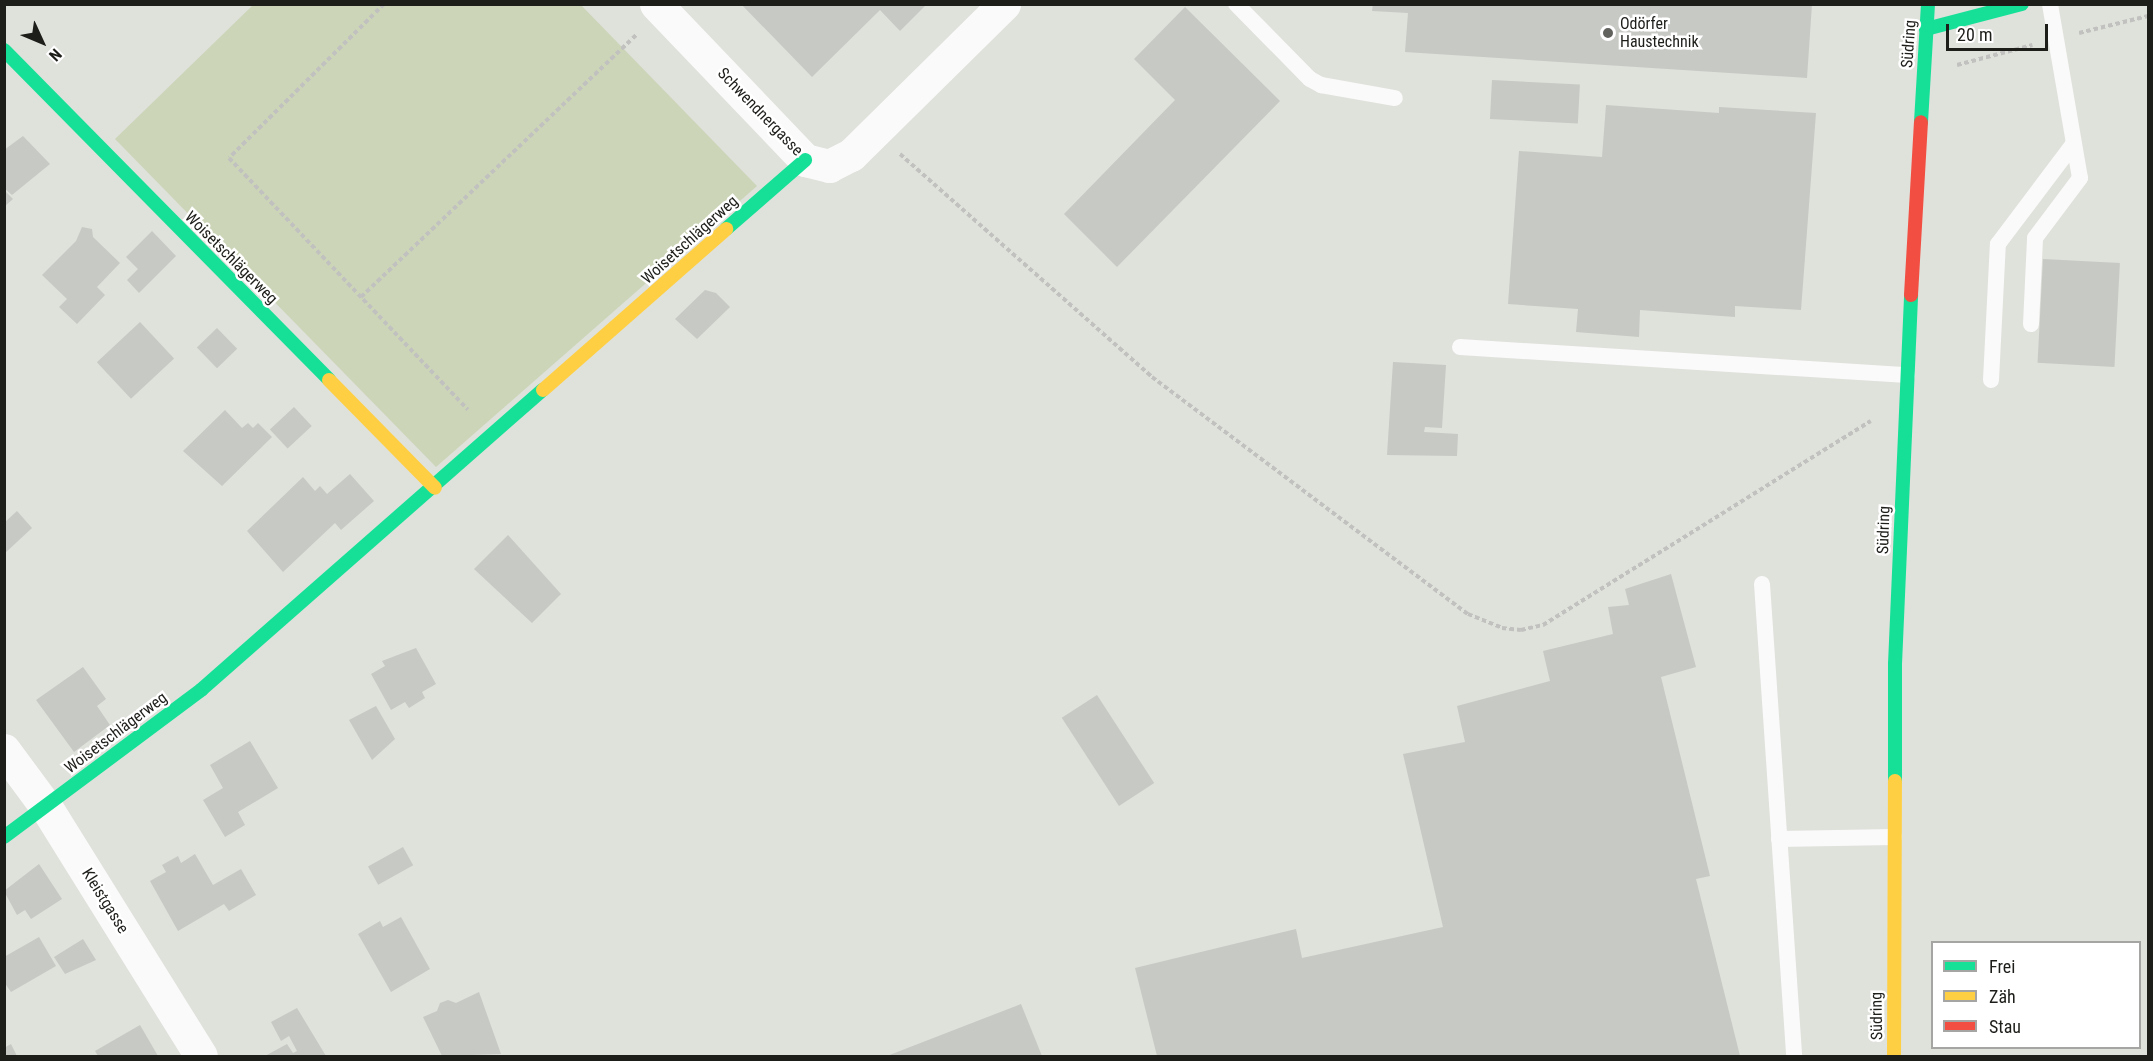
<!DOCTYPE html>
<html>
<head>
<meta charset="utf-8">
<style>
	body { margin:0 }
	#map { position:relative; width:2153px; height:1061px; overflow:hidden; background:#dfe1db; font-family:"Roboto Condensed",sans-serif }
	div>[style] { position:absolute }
	.green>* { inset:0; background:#ccd5b8 }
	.building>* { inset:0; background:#c7c9c4; transform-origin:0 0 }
	.path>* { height:4px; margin-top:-2px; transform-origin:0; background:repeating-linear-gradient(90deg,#c1c2bf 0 4.5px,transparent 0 7.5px) }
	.lane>* { height:16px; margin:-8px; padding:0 8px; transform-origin:8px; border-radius:8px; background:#fafafa }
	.street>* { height:33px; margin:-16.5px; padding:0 16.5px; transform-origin:16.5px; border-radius:16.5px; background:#fafafa }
	.fast>* { height:14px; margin:-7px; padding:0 7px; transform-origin:7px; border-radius:7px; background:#16e098 }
	.slow>* { height:14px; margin:-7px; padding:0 7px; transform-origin:7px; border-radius:7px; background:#ffcf43 }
	.jam>* { height:14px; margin:-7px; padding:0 7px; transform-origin:7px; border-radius:7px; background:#f24e42 }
	.dots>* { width:16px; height:16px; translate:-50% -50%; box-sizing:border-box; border:3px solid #fff; border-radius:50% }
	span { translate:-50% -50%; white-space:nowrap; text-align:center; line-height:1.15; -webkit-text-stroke:5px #fff; paint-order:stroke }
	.poi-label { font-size:16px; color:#1d1e1a }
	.left { translate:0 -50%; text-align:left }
	.street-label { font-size:16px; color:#1d1e1a }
	.frame { position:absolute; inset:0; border:6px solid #1d1e1a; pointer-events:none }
	.legend { position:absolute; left:1931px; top:941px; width:210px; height:108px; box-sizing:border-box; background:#fff; border:2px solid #a5a5a3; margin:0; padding:8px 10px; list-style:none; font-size:18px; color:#1d1e1a }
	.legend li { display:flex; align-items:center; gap:12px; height:30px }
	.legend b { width:30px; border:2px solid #a5a5a3 }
	.north { position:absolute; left:12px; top:12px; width:60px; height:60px; -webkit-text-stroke:4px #fff; paint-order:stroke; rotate:134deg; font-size:16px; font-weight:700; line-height:24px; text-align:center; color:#1d1e1a }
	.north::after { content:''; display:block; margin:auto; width:21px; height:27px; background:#1d1e1a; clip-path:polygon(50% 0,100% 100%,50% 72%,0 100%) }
	.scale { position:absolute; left:1946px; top:24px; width:102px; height:27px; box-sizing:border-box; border:3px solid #1d1e1a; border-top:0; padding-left:8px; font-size:18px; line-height:21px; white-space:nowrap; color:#1d1e1a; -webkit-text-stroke:4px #fff; paint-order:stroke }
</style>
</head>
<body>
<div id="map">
	<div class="green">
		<i style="clip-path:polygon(253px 5px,581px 5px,757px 186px,436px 467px,115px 139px)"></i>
	</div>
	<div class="building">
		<i style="clip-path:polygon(741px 4px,927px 4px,900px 31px,880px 10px,812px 77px)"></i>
		<i style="clip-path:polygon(1373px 4px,1812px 4px,1807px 78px,1405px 52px,1408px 13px,1372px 11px)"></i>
		<i style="clip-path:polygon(1185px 7px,1280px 101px,1117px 267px,1064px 214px,1175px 100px,1134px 59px)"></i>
		<i style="left:1492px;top:80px;width:88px;height:39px;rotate:3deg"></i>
		<i style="clip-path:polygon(1606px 105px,1719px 113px,1719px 107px,1816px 113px,1801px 310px,1735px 306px,1735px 317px,1640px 310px,1639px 337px,1576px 332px,1578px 309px,1508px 304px,1519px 151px,1602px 157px)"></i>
		<i style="clip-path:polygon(23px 136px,50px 164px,12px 195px,4px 188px,4px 150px)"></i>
		<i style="clip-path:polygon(4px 190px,13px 199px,4px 207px)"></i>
		<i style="clip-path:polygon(82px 227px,92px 229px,93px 237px,120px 263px,97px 287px,105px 295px,77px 324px,59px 307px,67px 299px,42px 275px,76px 241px)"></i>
		<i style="clip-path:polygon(152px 231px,176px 256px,139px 293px,127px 280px,138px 269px,126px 257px)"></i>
		<i style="left:2043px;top:259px;width:77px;height:104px;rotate:3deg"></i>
		<i style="clip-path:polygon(705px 290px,716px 293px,730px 307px,697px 339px,675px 319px)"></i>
		<i style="left:140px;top:322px;width:50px;height:59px;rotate:47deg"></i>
		<i style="left:217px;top:328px;width:29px;height:28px;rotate:46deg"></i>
		<i style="clip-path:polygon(1393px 362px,1446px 365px,1442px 428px,1425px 427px,1424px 432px,1458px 434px,1457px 456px,1387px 455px)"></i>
		<i style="left:294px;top:407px;width:26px;height:33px;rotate:47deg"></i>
		<i style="clip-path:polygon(225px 410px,242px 428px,248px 423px,253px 428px,258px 423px,272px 437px,222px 486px,183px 451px)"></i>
		<i style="clip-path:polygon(350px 474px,374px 501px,341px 530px,335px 523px,283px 572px,247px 531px,303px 477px,315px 491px,320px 486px,327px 494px)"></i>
		<i style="clip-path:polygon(17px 511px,32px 528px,4px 554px,4px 523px)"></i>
		<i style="clip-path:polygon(508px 535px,561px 594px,532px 623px,474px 569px)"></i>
		<i style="clip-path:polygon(1671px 574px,1696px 667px,1661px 677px,1710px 876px,1696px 879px,1740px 1056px,1157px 1056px,1135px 968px,1296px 929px,1302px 958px,1443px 927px,1403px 754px,1465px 742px,1457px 706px,1550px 681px,1543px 651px,1613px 634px,1608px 607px,1629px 605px,1625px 589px)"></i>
		<i style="clip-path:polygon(416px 648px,436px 684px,422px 692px,425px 698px,409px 708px,405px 702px,391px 710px,371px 674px,385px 666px,382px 661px)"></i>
		<i style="clip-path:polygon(83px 667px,106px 699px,97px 706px,110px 725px,74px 752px,36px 700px)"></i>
		<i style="left:1097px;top:695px;width:105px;height:42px;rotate:57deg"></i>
		<i style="clip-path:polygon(376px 706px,395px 739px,372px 760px,349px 720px)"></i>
		<i style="clip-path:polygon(250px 741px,278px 788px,238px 812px,245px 825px,225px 837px,203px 800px,223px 788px,210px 765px)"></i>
		<i style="left:403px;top:847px;width:21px;height:40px;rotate:61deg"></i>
		<i style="clip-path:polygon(195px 854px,213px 885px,241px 869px,256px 895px,229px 911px,224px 904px,178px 931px,150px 881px,166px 872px,162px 865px,178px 856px,181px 863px)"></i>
		<i style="clip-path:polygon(39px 864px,62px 899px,31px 919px,25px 910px,17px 915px,4px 891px)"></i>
		<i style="clip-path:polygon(401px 917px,430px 969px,391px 992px,358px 934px,380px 921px,383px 927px)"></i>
		<i style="clip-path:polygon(39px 937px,56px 966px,11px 992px,4px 982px,4px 957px)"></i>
		<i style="clip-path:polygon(83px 939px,96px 960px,65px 974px,54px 957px)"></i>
		<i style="clip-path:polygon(479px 992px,501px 1054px,442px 1056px,423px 1017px,437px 1011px,440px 1003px,448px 1000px,456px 1003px)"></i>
		<i style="clip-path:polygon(1021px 1004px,1042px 1056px,887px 1056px)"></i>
		<i style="clip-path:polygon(297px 1008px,326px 1056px,265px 1056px,287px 1044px,293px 1053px,297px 1051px,289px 1036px,281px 1041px,271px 1022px)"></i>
		<i style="clip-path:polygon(140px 1025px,158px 1056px,98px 1056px,95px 1051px)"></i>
		<i style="clip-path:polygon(11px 1044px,17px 1056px,4px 1056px,4px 1048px)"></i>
	</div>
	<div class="path">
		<i style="left:384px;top:4px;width:218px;rotate:135.2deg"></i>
		<i style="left:229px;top:158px;width:347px;rotate:46.5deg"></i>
		<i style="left:2079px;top:33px;width:71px;rotate:-13.8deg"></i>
		<i style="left:1957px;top:65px;width:78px;rotate:-14.9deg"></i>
		<i style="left:900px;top:154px;width:337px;rotate:41.5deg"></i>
		<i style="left:1152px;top:377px;width:395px;rotate:36.9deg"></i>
		<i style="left:1468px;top:614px;width:37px;rotate:22deg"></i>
		<i style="left:1502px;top:628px;width:19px;rotate:6deg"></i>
		<i style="left:1521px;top:630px;width:23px;rotate:-13deg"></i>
		<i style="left:1543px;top:625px;width:386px;rotate:-31.9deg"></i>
		<i style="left:361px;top:297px;width:381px;rotate:-43.6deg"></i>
	</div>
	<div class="lane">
		<i style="left:1236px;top:4px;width:105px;rotate:45.4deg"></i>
		<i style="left:1310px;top:79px;width:13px;rotate:29deg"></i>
		<i style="left:1321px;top:85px;width:75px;rotate:10deg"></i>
		<i style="left:2031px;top:324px;width:86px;rotate:-87.3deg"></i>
		<i style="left:2035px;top:238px;width:75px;rotate:-53.1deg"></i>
		<i style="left:2080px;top:178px;width:177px;rotate:-99.8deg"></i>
		<i style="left:1460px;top:347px;width:448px;rotate:3.6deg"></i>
		<i style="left:1991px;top:380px;width:136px;rotate:-87.1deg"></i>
		<i style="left:1998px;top:244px;width:126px;rotate:-53deg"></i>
		<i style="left:1762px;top:584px;width:473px;rotate:86.1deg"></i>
		<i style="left:1779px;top:839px;width:115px;rotate:-1deg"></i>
	</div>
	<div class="street">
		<i style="left:656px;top:4px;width:216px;rotate:46.3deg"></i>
		<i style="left:805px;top:160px;width:25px;rotate:14deg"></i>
		<i style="left:829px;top:166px;width:25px;rotate:-27deg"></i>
		<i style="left:851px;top:155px;width:215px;rotate:-44.6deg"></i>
		<i style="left:4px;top:750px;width:71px;rotate:53.6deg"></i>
		<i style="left:46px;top:807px;width:293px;rotate:58.1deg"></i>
	</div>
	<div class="fast">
		<i style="left:1926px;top:29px;width:99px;rotate:-14.6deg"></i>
		<i style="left:4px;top:50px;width:463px;rotate:45.4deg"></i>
		<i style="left:1921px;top:122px;width:118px;rotate:-86.6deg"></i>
		<i style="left:726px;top:229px;width:105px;rotate:-41.1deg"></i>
		<i style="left:1895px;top:781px;width:117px;rotate:-90deg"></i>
		<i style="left:1895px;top:664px;width:369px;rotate:-87.5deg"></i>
		<i style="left:4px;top:837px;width:246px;rotate:-36.7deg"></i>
		<i style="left:201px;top:690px;width:455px;rotate:-41.3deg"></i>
	</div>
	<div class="slow">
		<i style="left:329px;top:380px;width:151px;rotate:45.5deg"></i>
		<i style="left:543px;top:390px;width:244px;rotate:-41.3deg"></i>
		<i style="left:1894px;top:1056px;width:275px;rotate:-89.8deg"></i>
	</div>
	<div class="jam">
		<i style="left:1911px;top:295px;width:173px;rotate:-86.7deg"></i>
	</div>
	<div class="dots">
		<i style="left:1608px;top:33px;background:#61625e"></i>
	</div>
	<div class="poi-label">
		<span class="left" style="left:1620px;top:33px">Odörfer<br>Haustechnik</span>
	</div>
	<div class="street-label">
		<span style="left:1909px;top:44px;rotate:-86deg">Südring</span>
		<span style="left:760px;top:112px;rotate:46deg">Schwendnergasse</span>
		<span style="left:690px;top:240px;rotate:-42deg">Woisetschlägerweg</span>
		<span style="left:231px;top:258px;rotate:45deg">Woisetschlägerweg</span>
		<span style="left:1884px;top:530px;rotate:-88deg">Südring</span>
		<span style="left:116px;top:733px;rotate:-37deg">Woisetschlägerweg</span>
		<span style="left:105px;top:901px;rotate:58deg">Kleistgasse</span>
		<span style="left:1877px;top:1016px;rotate:-91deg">Südring</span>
	</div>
	<div class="frame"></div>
	<ul class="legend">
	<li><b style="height:8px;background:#16e098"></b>Frei</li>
	<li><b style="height:8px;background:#ffcf43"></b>Zäh</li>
	<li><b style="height:8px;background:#f24e42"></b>Stau</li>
	</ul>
	<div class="north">N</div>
	<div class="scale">20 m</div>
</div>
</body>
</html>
